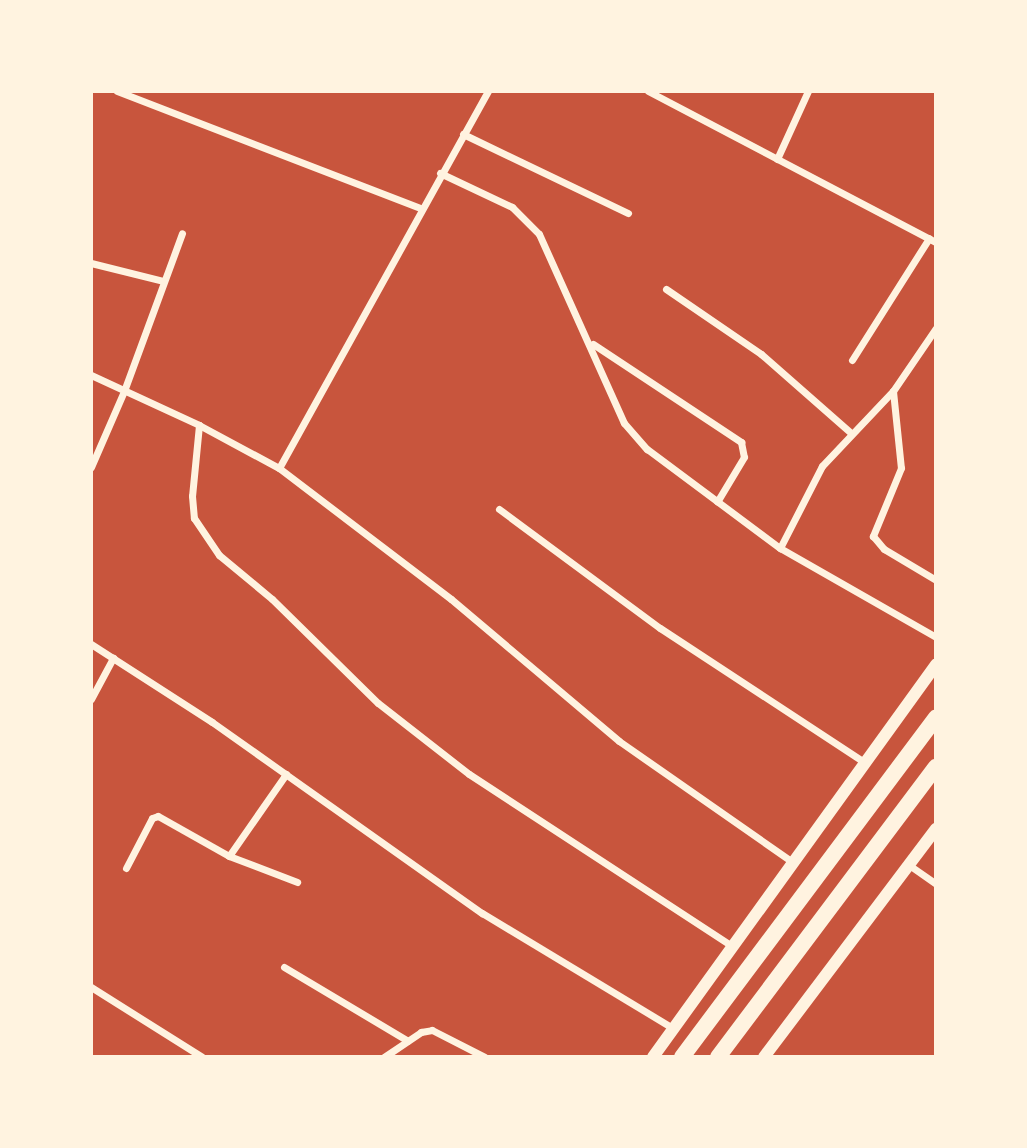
<!DOCTYPE html>
<html>
<head>
<meta charset="utf-8">
<style>
	body { margin:0 }
	#map { position:relative; width:1027px; height:1148px; overflow:hidden; background:#c8553d; font-family:Georgia,serif }
	div>[style] { position:absolute }
	.minor>* { height:7px; margin:-3.5px; padding:0 3.5px; transform-origin:3.5px; border-radius:3.5px; background:#fff3e0 }
	.tertiary>* { height:12px; margin:-6px; padding:0 6px; transform-origin:6px; border-radius:6px; background:#fff3e0 }
	.trunk>* { height:16px; margin:-8px; padding:0 8px; transform-origin:8px; border-radius:8px; background:#fff3e0 }
	span { translate:-50% -50%; white-space:nowrap; text-align:center; line-height:1.15; -webkit-text-stroke:7px #fff3e0; paint-order:stroke }
	.frame { position:absolute; inset:0; border:93px solid #fff3e0; pointer-events:none }
</style>
</head>
<body>
<div id="map">
	<div class="minor">
		<i style="left:117px;top:91px;width:325px;rotate:21.1deg"></i>
		<i style="left:488px;top:91px;width:431px;rotate:119deg"></i>
		<i style="left:279px;top:468px;width:216px;rotate:37.3deg"></i>
		<i style="left:451px;top:599px;width:220px;rotate:40.2deg"></i>
		<i style="left:619px;top:741px;width:213px;rotate:34.9deg"></i>
		<i style="left:648px;top:91px;width:325px;rotate:27.7deg"></i>
		<i style="left:463px;top:134px;width:183px;rotate:25.6deg"></i>
		<i style="left:777px;top:159px;width:75px;rotate:-65.5deg"></i>
		<i style="left:440px;top:173px;width:80px;rotate:25.3deg"></i>
		<i style="left:512px;top:207px;width:38px;rotate:45deg"></i>
		<i style="left:539px;top:234px;width:207px;rotate:65.8deg"></i>
		<i style="left:624px;top:423px;width:35px;rotate:49deg"></i>
		<i style="left:647px;top:449px;width:166px;rotate:36.7deg"></i>
		<i style="left:780px;top:548px;width:180px;rotate:29.7deg"></i>
		<i style="left:91px;top:263px;width:74px;rotate:14deg"></i>
		<i style="left:666px;top:289px;width:115px;rotate:34.4deg"></i>
		<i style="left:761px;top:354px;width:120px;rotate:41.3deg"></i>
		<i style="left:593px;top:344px;width:178px;rotate:33.5deg"></i>
		<i style="left:741px;top:442px;width:15px;rotate:79deg"></i>
		<i style="left:744px;top:457px;width:52px;rotate:121deg"></i>
		<i style="left:852px;top:360px;width:144px;rotate:-57.7deg"></i>
		<i style="left:91px;top:375px;width:119px;rotate:24.8deg"></i>
		<i style="left:199px;top:425px;width:91px;rotate:28.3deg"></i>
		<i style="left:893px;top:391px;width:77px;rotate:84.1deg"></i>
		<i style="left:901px;top:468px;width:74px;rotate:112.4deg"></i>
		<i style="left:873px;top:536px;width:17px;rotate:50deg"></i>
		<i style="left:884px;top:549px;width:61px;rotate:30.8deg"></i>
		<i style="left:199px;top:425px;width:71px;rotate:95.6deg"></i>
		<i style="left:192px;top:496px;width:22px;rotate:85deg"></i>
		<i style="left:194px;top:518px;width:45px;rotate:56deg"></i>
		<i style="left:219px;top:555px;width:69px;rotate:39.7deg"></i>
		<i style="left:272px;top:599px;width:148px;rotate:44.5deg"></i>
		<i style="left:378px;top:703px;width:115px;rotate:38deg"></i>
		<i style="left:469px;top:774px;width:314px;rotate:33.2deg"></i>
		<i style="left:91px;top:467px;width:83px;rotate:-66.5deg"></i>
		<i style="left:124px;top:391px;width:168px;rotate:-69.8deg"></i>
		<i style="left:499px;top:509px;width:200px;rotate:36.5deg"></i>
		<i style="left:660px;top:628px;width:244px;rotate:33.3deg"></i>
		<i style="left:780px;top:548px;width:92px;rotate:-62.9deg"></i>
		<i style="left:822px;top:466px;width:103px;rotate:-46.6deg"></i>
		<i style="left:893px;top:391px;width:76px;rotate:-55.7deg"></i>
		<i style="left:91px;top:644px;width:144px;rotate:32.8deg"></i>
		<i style="left:212px;top:722px;width:331px;rotate:35.3deg"></i>
		<i style="left:482px;top:913px;width:224px;rotate:31.1deg"></i>
		<i style="left:91px;top:699px;width:47px;rotate:-61.8deg"></i>
		<i style="left:229px;top:856px;width:100px;rotate:-55.2deg"></i>
		<i style="left:909px;top:865px;width:33px;rotate:35deg"></i>
		<i style="left:126px;top:868px;width:56px;rotate:-62.5deg"></i>
		<i style="left:152px;top:818px;width:6px;rotate:-18deg"></i>
		<i style="left:158px;top:816px;width:81px;rotate:29.4deg"></i>
		<i style="left:229px;top:856px;width:73px;rotate:20.9deg"></i>
		<i style="left:284px;top:967px;width:144px;rotate:30.8deg"></i>
		<i style="left:91px;top:987px;width:131px;rotate:32.2deg"></i>
		<i style="left:384px;top:1057px;width:45px;rotate:-34deg"></i>
		<i style="left:421px;top:1032px;width:11px;rotate:-10deg"></i>
		<i style="left:432px;top:1030px;width:59px;rotate:27deg"></i>
	</div>
	<div class="tertiary">
		<i style="left:653px;top:1057px;width:484px;rotate:-54.2deg"></i>
		<i style="left:764px;top:1057px;width:286px;rotate:-53deg"></i>
	</div>
	<div class="trunk">
		<i style="left:682px;top:1057px;width:424px;rotate:-53.2deg"></i>
		<i style="left:718px;top:1057px;width:363px;rotate:-53.1deg"></i>
	</div>
	<div class="frame"></div>
</div>
</body>
</html>
